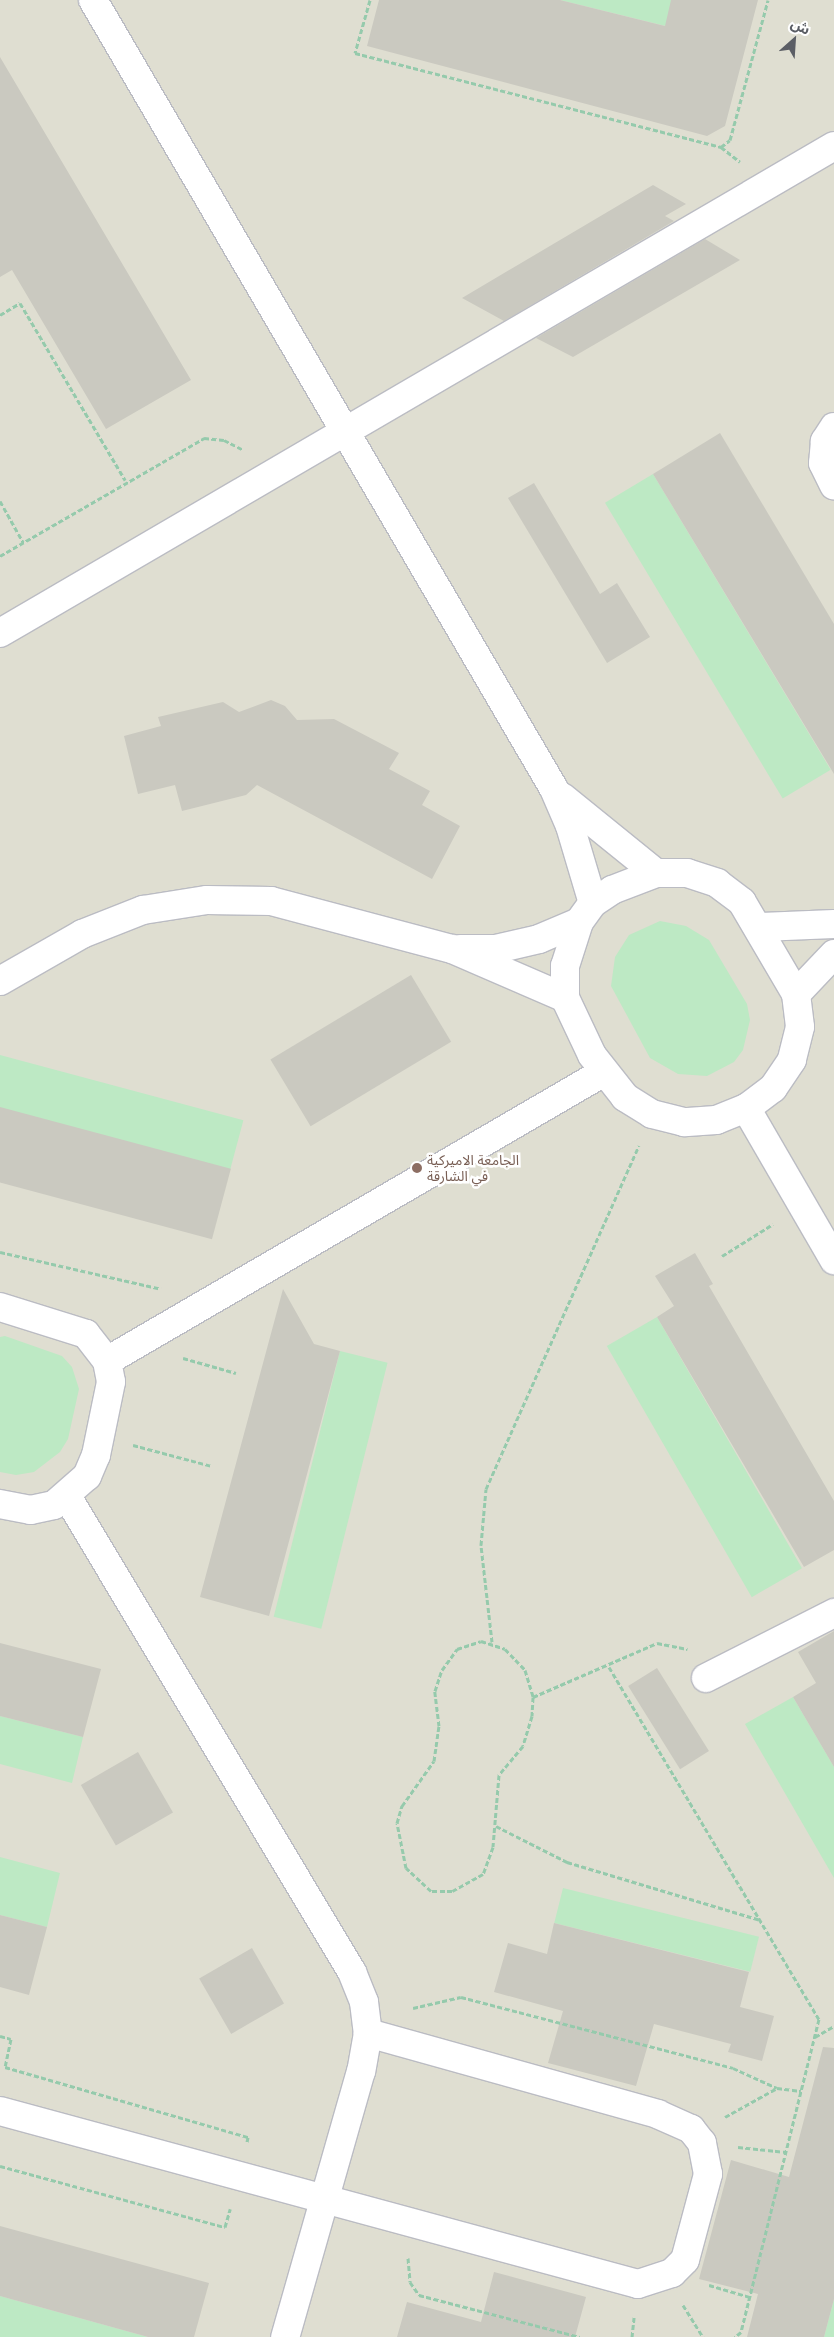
<!DOCTYPE html>
<html>
<head>
<meta charset="utf-8">
<style>
	body { margin:0 }
	#map { position:relative; width:834px; height:2337px; overflow:hidden; background:#efeee3; font-family:"DM Sans","Noto Sans Arabic",sans-serif }
	div>[style] { position:absolute }
	.education>* { inset:0; background:#dfded1; transform-origin:0 0 }
	.green>* { inset:0; background:#bde9c4; transform-origin:0 0 }
	.building>* { inset:0; background:#cac9c0; transform-origin:0 0 }
	.path>* { height:3px; margin-top:-1.5px; transform-origin:0; background:repeating-linear-gradient(90deg,#95caac 0 5px,transparent 0 7.5px) }
	.roads { filter:drop-shadow(1px 0 #bbbcc3) drop-shadow(-1px 0 #bbbcc3) drop-shadow(0 1px #bbbcc3) drop-shadow(0 -1px #bbbcc3) }
	.street>* { height:28px; margin:-14px; padding:0 14px; transform-origin:14px; border-radius:14px; background:#fff }
	.dots>* { width:14px; height:14px; translate:-50% -50%; box-sizing:border-box; border:2px solid #fff; border-radius:50% }
	span { translate:-50% -50%; white-space:nowrap; text-align:center; line-height:1.15; -webkit-text-stroke:5px #fff; paint-order:stroke }
	.education-label { font-size:14px; color:#785e54 }
	.left { translate:0 -50%; text-align:left }
	.north { position:absolute; left:769px; top:15px; width:50px; height:50px; -webkit-text-stroke:4px #fff; paint-order:stroke; rotate:26deg; font-size:14px; font-weight:700; line-height:20px; text-align:center; color:#5b5e65 }
	.north::after { content:''; display:block; margin:auto; width:18px; height:22px; background:#5b5e65; clip-path:polygon(50% 0,100% 100%,50% 72%,0 100%) }
</style>
</head>
<body>
<div id="map">
	<div class="education">
		<i style="left:0;top:0;width:834px;height:2337px"></i>
	</div>
	<div class="green">
		<i style="clip-path:polygon(560px 0,671px 0,694px 33px)"></i>
		<i style="left:653px;top:474px;width:345px;height:56px;rotate:59deg"></i>
		<i style="clip-path:polygon(660px 921px,686px 926px,709px 940px,747px 1004px,750px 1020px,743px 1050px,734px 1062px,707px 1076px,678px 1074px,650px 1058px,611px 986px,615px 957px,629px 935px)"></i>
		<i style="left:0;top:1055px;width:252px;height:52px;rotate:15deg"></i>
		<i style="left:657px;top:1317px;width:290px;height:58px;rotate:60deg"></i>
		<i style="clip-path:polygon(5px 1336px,62px 1356px,72px 1367px,79px 1389px,68px 1439px,60px 1452px,34px 1472px,16px 1475px,0 1472px,0 1337px)"></i>
		<i style="left:340px;top:1351px;width:49px;height:274px;rotate:14deg"></i>
		<i style="clip-path:polygon(793px 1697px,834px 1767px,834px 1878px,745px 1724px)"></i>
		<i style="clip-path:polygon(0 1716px,83px 1737px,72px 1783px,0 1764px)"></i>
		<i style="clip-path:polygon(0 1857px,60px 1873px,47px 1927px,0 1915px)"></i>
		<i style="left:563px;top:1888px;width:202px;height:36px;rotate:14deg"></i>
		<i style="clip-path:polygon(0 2296px,148px 2337px,0 2337px)"></i>
		<i style="clip-path:polygon(834px 2299px,834px 2337px,824px 2337px)"></i>
	</div>
	<div class="building">
		<i style="clip-path:polygon(379px 0,560px 0,665px 26px,671px 0,758px 0,725px 126px,707px 136px,367px 46px)"></i>
		<i style="clip-path:polygon(0 57px,191px 380px,106px 429px,12px 270px,0 277px)"></i>
		<i style="clip-path:polygon(653px 185px,686px 204px,665px 216px,674px 221px,504px 321px,462px 298px)"></i>
		<i style="clip-path:polygon(705px 239px,740px 260px,573px 357px,536px 338px)"></i>
		<i style="clip-path:polygon(720px 433px,834px 624px,834px 774px,653px 474px)"></i>
		<i style="clip-path:polygon(534px 483px,600px 594px,617px 583px,650px 637px,607px 663px,508px 498px)"></i>
		<i style="clip-path:polygon(271px 700px,285px 706px,297px 720px,334px 719px,399px 753px,389px 769px,430px 791px,422px 805px,460px 826px,432px 879px,257px 785px,246px 795px,182px 811px,175px 785px,138px 794px,124px 736px,161px 726px,158px 717px,223px 702px,239px 712px)"></i>
		<i style="left:411px;top:975px;width:78px;height:164px;rotate:59deg"></i>
		<i style="left:0;top:1107px;width:239px;height:73px;rotate:15deg"></i>
		<i style="clip-path:polygon(695px 1253px,713px 1284px,709px 1286px,834px 1501px,834px 1550px,804px 1567px,657px 1317px,674px 1306px,655px 1276px)"></i>
		<i style="clip-path:polygon(283px 1289px,314px 1344px,340px 1351px,269px 1616px,200px 1597px)"></i>
		<i style="clip-path:polygon(834px 1631px,834px 1767px,793px 1697px,816px 1683px,798px 1652px)"></i>
		<i style="clip-path:polygon(0 1643px,101px 1669px,83px 1737px,0 1716px)"></i>
		<i style="left:657px;top:1668px;width:98px;height:34px;rotate:58deg"></i>
		<i style="left:138px;top:1752px;width:70px;height:66px;rotate:60deg"></i>
		<i style="clip-path:polygon(0 1915px,47px 1927px,29px 1995px,0 1987px)"></i>
		<i style="clip-path:polygon(554px 1923px,749px 1972px,740px 2007px,774px 2016px,762px 2061px,728px 2052px,731px 2044px,654px 2024px,636px 2086px,548px 2063px,563px 2011px,494px 1992px,508px 1943px,547px 1954px)"></i>
		<i style="left:252px;top:1948px;width:64px;height:61px;rotate:60deg"></i>
		<i style="clip-path:polygon(823px 2047px,834px 2048px,834px 2299px,824px 2337px,747px 2337px,758px 2294px,699px 2279px,731px 2160px,789px 2177px)"></i>
		<i style="clip-path:polygon(0 2226px,209px 2283px,194px 2337px,148px 2337px,0 2296px)"></i>
		<i style="clip-path:polygon(494px 2272px,586px 2297px,575px 2337px,397px 2337px,407px 2302px,481px 2322px)"></i>
	</div>
	<div class="path">
		<i style="left:370px;top:0;width:55px;rotate:105.8deg"></i>
		<i style="left:355px;top:53px;width:378px;rotate:14.4deg"></i>
		<i style="left:721px;top:147px;width:11px;rotate:-38deg"></i>
		<i style="left:730px;top:140px;width:145px;rotate:-74.8deg"></i>
		<i style="left:721px;top:147px;width:24px;rotate:38deg"></i>
		<i style="left:0;top:315px;width:23px;rotate:-31deg"></i>
		<i style="left:20px;top:303px;width:206px;rotate:59.3deg"></i>
		<i style="left:0;top:501px;width:47px;rotate:60.7deg"></i>
		<i style="left:0;top:556px;width:236px;rotate:-30deg"></i>
		<i style="left:204px;top:438px;width:20px;rotate:6deg"></i>
		<i style="left:224px;top:440px;width:22px;rotate:27deg"></i>
		<i style="left:0;top:1252px;width:165px;rotate:12.9deg"></i>
		<i style="left:722px;top:1256px;width:60px;rotate:-32.1deg"></i>
		<i style="left:183px;top:1358px;width:55px;rotate:15.8deg"></i>
		<i style="left:133px;top:1445px;width:82px;rotate:14.9deg"></i>
		<i style="left:481px;top:1641px;width:25px;rotate:18deg"></i>
		<i style="left:505px;top:1649px;width:29px;rotate:46deg"></i>
		<i style="left:525px;top:1670px;width:28px;rotate:73deg"></i>
		<i style="left:533px;top:1697px;width:19px;rotate:93deg"></i>
		<i style="left:532px;top:1716px;width:31px;rotate:107deg"></i>
		<i style="left:523px;top:1746px;width:38px;rotate:130deg"></i>
		<i style="left:499px;top:1775px;width:72px;rotate:94.8deg"></i>
		<i style="left:493px;top:1847px;width:29px;rotate:110deg"></i>
		<i style="left:483px;top:1874px;width:35px;rotate:151deg"></i>
		<i style="left:452px;top:1891px;width:21px;rotate:180deg"></i>
		<i style="left:431px;top:1891px;width:34px;rotate:-137deg"></i>
		<i style="left:406px;top:1868px;width:46px;rotate:-101.3deg"></i>
		<i style="left:397px;top:1823px;width:18px;rotate:-74deg"></i>
		<i style="left:402px;top:1806px;width:55px;rotate:-54.6deg"></i>
		<i style="left:434px;top:1761px;width:35px;rotate:-82deg"></i>
		<i style="left:439px;top:1726px;width:35px;rotate:-97deg"></i>
		<i style="left:435px;top:1691px;width:22px;rotate:-72deg"></i>
		<i style="left:442px;top:1670px;width:26px;rotate:-54deg"></i>
		<i style="left:457px;top:1649px;width:25px;rotate:-18deg"></i>
		<i style="left:492px;top:1642px;width:98px;rotate:-96.5deg"></i>
		<i style="left:481px;top:1545px;width:56px;rotate:-84.9deg"></i>
		<i style="left:486px;top:1489px;width:376px;rotate:-66deg"></i>
		<i style="left:609px;top:1667px;width:410px;rotate:59.2deg"></i>
		<i style="left:819px;top:2019px;width:323px;rotate:104deg"></i>
		<i style="left:741px;top:2332px;width:8px;rotate:140deg"></i>
		<i style="left:533px;top:1697px;width:135px;rotate:-23.5deg"></i>
		<i style="left:657px;top:1643px;width:31px;rotate:11deg"></i>
		<i style="left:496px;top:1826px;width:80px;rotate:26.9deg"></i>
		<i style="left:567px;top:1862px;width:202px;rotate:16.7deg"></i>
		<i style="left:413px;top:2008px;width:49px;rotate:-12.9deg"></i>
		<i style="left:461px;top:1997px;width:281px;rotate:14.6deg"></i>
		<i style="left:733px;top:2068px;width:48px;rotate:24.4deg"></i>
		<i style="left:0;top:2036px;width:11px;rotate:15deg"></i>
		<i style="left:11px;top:2039px;width:29px;rotate:102deg"></i>
		<i style="left:5px;top:2067px;width:253px;rotate:16.1deg"></i>
		<i style="left:248px;top:2137px;width:5px;rotate:101deg"></i>
		<i style="left:815px;top:2037px;width:22px;rotate:-30deg"></i>
		<i style="left:725px;top:2117px;width:60px;rotate:-29.1deg"></i>
		<i style="left:777px;top:2088px;width:24px;rotate:7deg"></i>
		<i style="left:738px;top:2147px;width:48px;rotate:5.9deg"></i>
		<i style="left:0;top:2166px;width:233px;rotate:15.2deg"></i>
		<i style="left:225px;top:2227px;width:19px;rotate:-74deg"></i>
		<i style="left:408px;top:2258px;width:24px;rotate:85deg"></i>
		<i style="left:410px;top:2282px;width:16px;rotate:55deg"></i>
		<i style="left:419px;top:2295px;width:166px;rotate:14.6deg"></i>
		<i style="left:709px;top:2285px;width:43px;rotate:16.3deg"></i>
		<i style="left:683px;top:2305px;width:38px;rotate:58deg"></i>
		<i style="left:632px;top:2337px;width:20px;rotate:-84deg"></i>
	</div>
	<div class="roads">
		<div class="street">
			<i style="left:93px;top:0;width:914px;rotate:59.7deg"></i>
			<i style="left:554px;top:789px;width:40px;rotate:66.6deg"></i>
			<i style="left:570px;top:826px;width:80px;rotate:73.4deg"></i>
			<i style="left:834px;top:427px;width:17px;rotate:123deg"></i>
			<i style="left:825px;top:441px;width:22px;rotate:95deg"></i>
			<i style="left:823px;top:463px;width:25px;rotate:64deg"></i>
			<i style="left:0;top:633px;width:966px;rotate:-30.28deg"></i>
			<i style="left:562px;top:797px;width:121px;rotate:39deg"></i>
			<i style="left:656px;top:873px;width:31px"></i>
			<i style="left:687px;top:873px;width:32px;rotate:18deg"></i>
			<i style="left:717px;top:883px;width:31px;rotate:37deg"></i>
			<i style="left:742px;top:902px;width:107px;rotate:59.6deg"></i>
			<i style="left:796px;top:994px;width:33px;rotate:83deg"></i>
			<i style="left:800px;top:1027px;width:34px;rotate:104deg"></i>
			<i style="left:792px;top:1060px;width:34px;rotate:124deg"></i>
			<i style="left:773px;top:1088px;width:34px;rotate:143deg"></i>
			<i style="left:746px;top:1108px;width:32px;rotate:158deg"></i>
			<i style="left:716px;top:1120px;width:32px;rotate:176deg"></i>
			<i style="left:684px;top:1122px;width:33px;rotate:-166deg"></i>
			<i style="left:652px;top:1114px;width:32px;rotate:-148deg"></i>
			<i style="left:625px;top:1097px;width:53px;rotate:-128.2deg"></i>
			<i style="left:592px;top:1055px;width:63px;rotate:-115.3deg"></i>
			<i style="left:565px;top:998px;width:32px;rotate:-90deg"></i>
			<i style="left:565px;top:966px;width:46px;rotate:-72.3deg"></i>
			<i style="left:579px;top:922px;width:24px;rotate:-54deg"></i>
			<i style="left:593px;top:903px;width:23px;rotate:-34deg"></i>
			<i style="left:612px;top:890px;width:47px;rotate:-21.1deg"></i>
			<i style="left:761px;top:927px;width:73px;rotate:-2.4deg"></i>
			<i style="left:460px;top:949px;width:36px"></i>
			<i style="left:496px;top:949px;width:44px;rotate:-13.1deg"></i>
			<i style="left:539px;top:939px;width:43px;rotate:-23deg"></i>
			<i style="left:0;top:981px;width:95px;rotate:-29.8deg"></i>
			<i style="left:82px;top:934px;width:66px;rotate:-21.5deg"></i>
			<i style="left:143px;top:910px;width:65px;rotate:-8.9deg"></i>
			<i style="left:207px;top:900px;width:64px;rotate:0.9deg"></i>
			<i style="left:271px;top:901px;width:187px;rotate:14.9deg"></i>
			<i style="left:452px;top:949px;width:123px;rotate:23.4deg"></i>
			<i style="left:796px;top:994px;width:55px;rotate:-46.5deg"></i>
			<i style="left:746px;top:1108px;width:176px;rotate:59.9deg"></i>
			<i style="left:0;top:1307px;width:90px;rotate:17.4deg"></i>
			<i style="left:86px;top:1334px;width:34px;rotate:52deg"></i>
			<i style="left:107px;top:1361px;width:21px;rotate:79deg"></i>
			<i style="left:111px;top:1382px;width:75px;rotate:101.6deg"></i>
			<i style="left:96px;top:1455px;width:23px;rotate:113deg"></i>
			<i style="left:87px;top:1476px;width:44px;rotate:138.7deg"></i>
			<i style="left:54px;top:1505px;width:24px;rotate:168deg"></i>
			<i style="left:31px;top:1510px;width:32px;rotate:-169deg"></i>
			<i style="left:107px;top:1361px;width:575px;rotate:-30.18deg"></i>
			<i style="left:68px;top:1498px;width:553px;rotate:59.07deg"></i>
			<i style="left:352px;top:1972px;width:32px;rotate:68deg"></i>
			<i style="left:364px;top:2002px;width:31px;rotate:83deg"></i>
			<i style="left:368px;top:2033px;width:39px;rotate:100deg"></i>
			<i style="left:361px;top:2071px;width:277px;rotate:105.9deg"></i>
			<i style="left:706px;top:1678px;width:144px;rotate:-26.9deg"></i>
			<i style="left:0;top:2111px;width:661px;rotate:15.17deg"></i>
			<i style="left:638px;top:2284px;width:36px;rotate:-18deg"></i>
			<i style="left:672px;top:2273px;width:18px;rotate:-45deg"></i>
			<i style="left:685px;top:2260px;width:89px;rotate:-75deg"></i>
			<i style="left:708px;top:2174px;width:32px;rotate:-101deg"></i>
			<i style="left:702px;top:2143px;width:18px;rotate:-128deg"></i>
			<i style="left:691px;top:2129px;width:36px;rotate:-156deg"></i>
			<i style="left:658px;top:2114px;width:301px;rotate:-164.4deg"></i>
		</div>
	</div>
	<div class="dots">
		<i style="left:417px;top:1168px;background:#8d6e63"></i>
	</div>
	<div class="education-label">
		<span class="left" style="left:427px;top:1168px">الجامعة الاميركية<br>في الشارقة</span>
	</div>
	<div class="north">ش</div>
</div>
</body>
</html>
